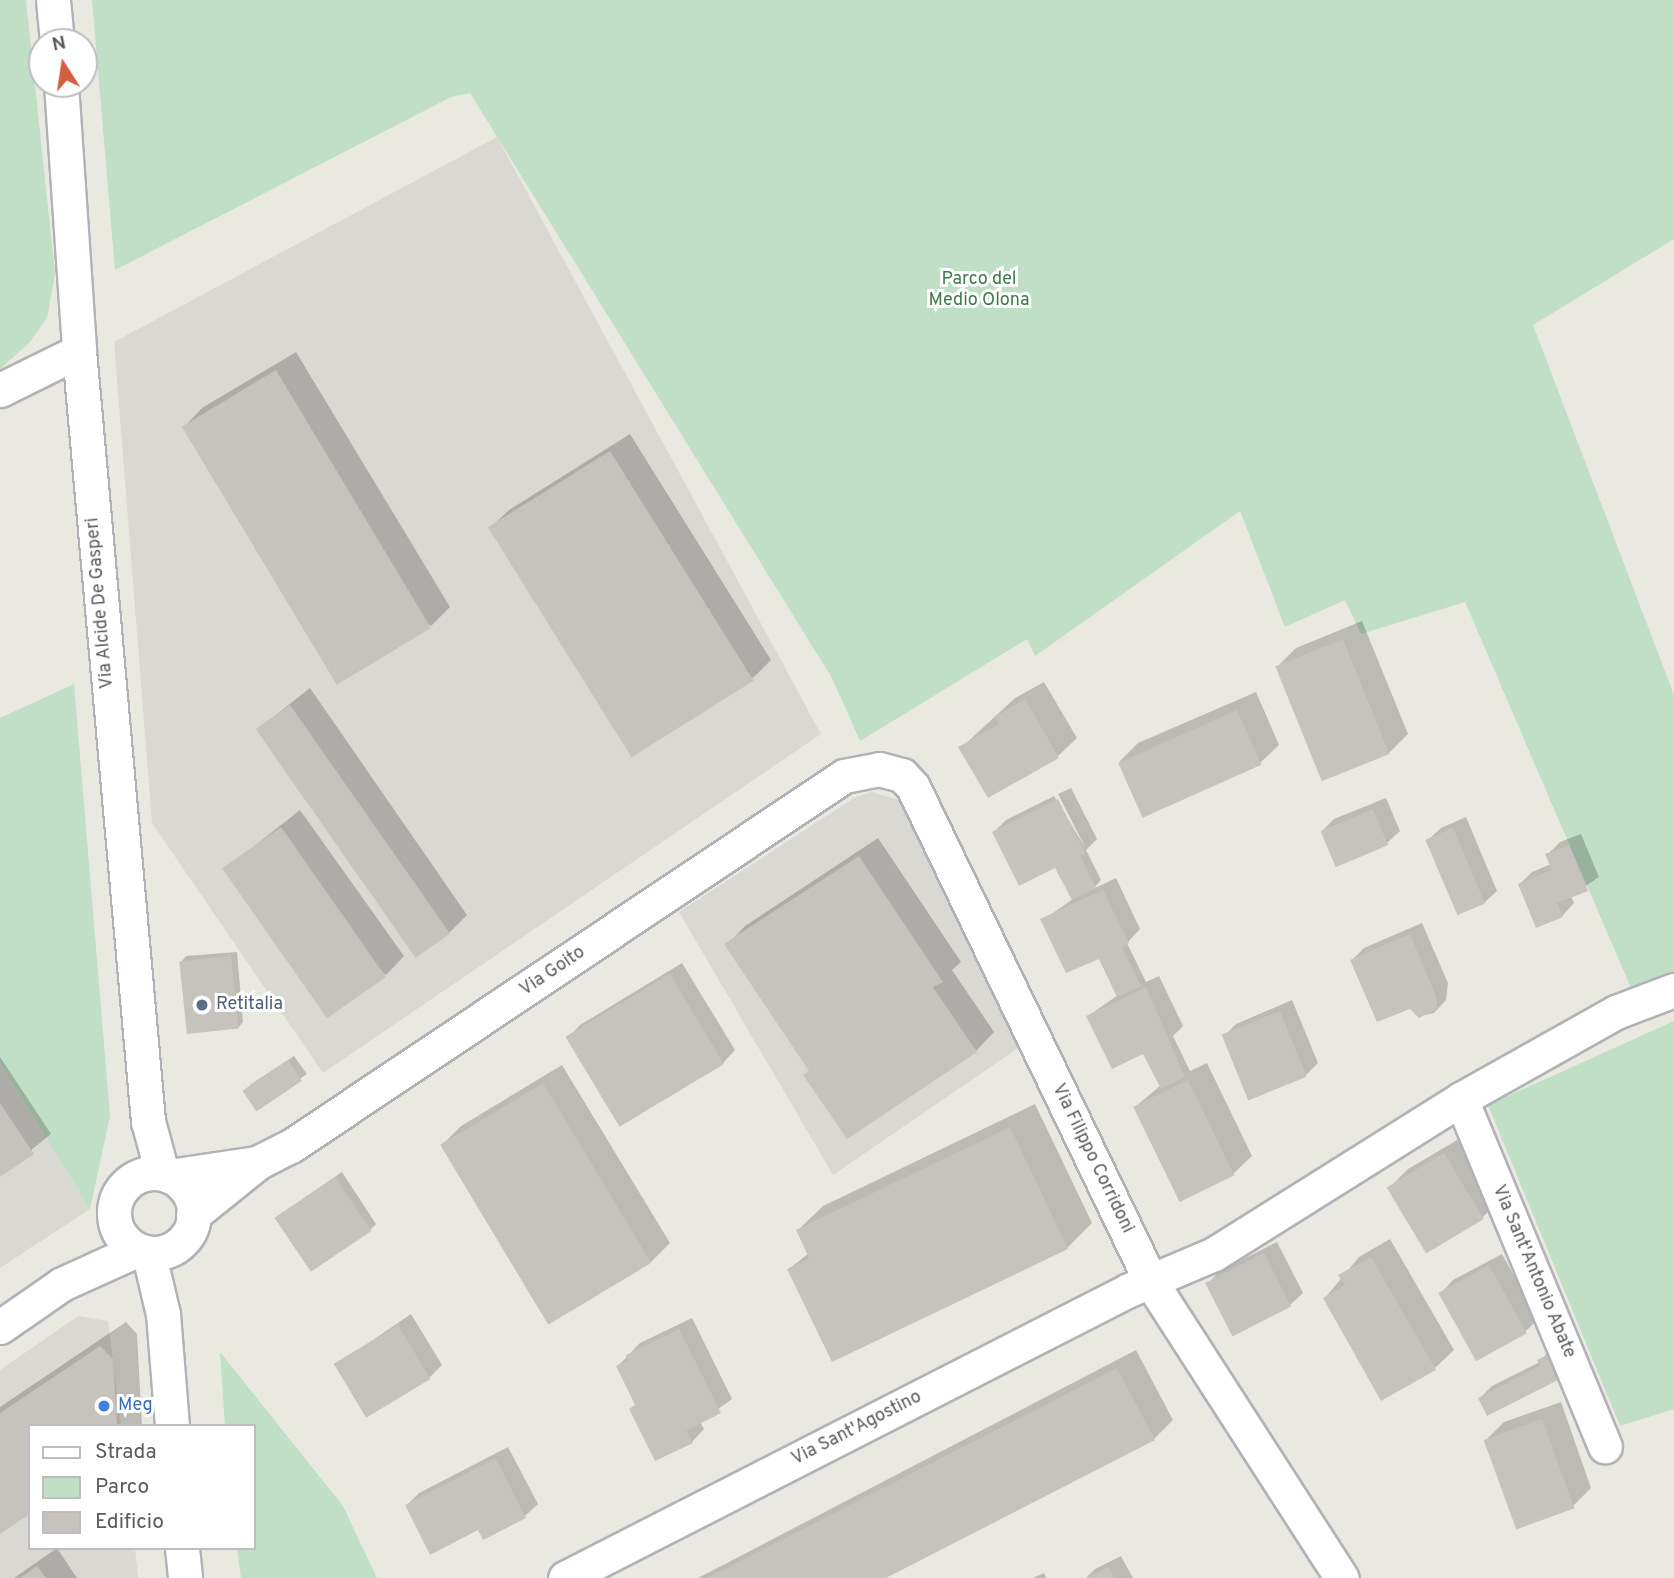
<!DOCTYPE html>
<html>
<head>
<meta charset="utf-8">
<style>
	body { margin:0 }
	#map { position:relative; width:1674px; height:1578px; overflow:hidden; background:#eae9e1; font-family:Overpass,sans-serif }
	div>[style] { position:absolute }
	.industrial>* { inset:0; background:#d9d8d3 }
	.green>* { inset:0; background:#c0dfc4 }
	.shadow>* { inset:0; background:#0003 }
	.building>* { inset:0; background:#c6c3be; transform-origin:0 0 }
	.roads { filter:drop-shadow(2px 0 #b1b2b7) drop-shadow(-2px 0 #b1b2b7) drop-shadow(0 2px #b1b2b7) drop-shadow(0 -2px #b1b2b7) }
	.minor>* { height:33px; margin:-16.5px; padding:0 16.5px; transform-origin:16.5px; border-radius:16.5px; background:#fff }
	.minor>.ring { margin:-16.5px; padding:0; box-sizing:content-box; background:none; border:33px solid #fff; border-radius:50% }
	.dots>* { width:19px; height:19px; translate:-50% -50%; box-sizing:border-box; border:4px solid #fff; border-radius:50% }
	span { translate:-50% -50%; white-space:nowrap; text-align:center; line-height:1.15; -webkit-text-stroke:6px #fff; paint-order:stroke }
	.park-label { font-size:18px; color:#3e7a49 }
	.street-label { font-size:18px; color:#595b60 }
	.service-label { font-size:18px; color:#4e5e75 }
	.left { translate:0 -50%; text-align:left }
	.shop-label { font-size:18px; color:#366cbe }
	.legend { position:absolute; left:28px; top:1424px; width:228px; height:126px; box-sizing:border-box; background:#fff; border:2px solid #bdbdbf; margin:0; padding:9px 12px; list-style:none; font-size:21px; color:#595b60 }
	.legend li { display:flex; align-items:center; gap:14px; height:35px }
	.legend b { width:35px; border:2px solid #bdbdbf }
	.north { position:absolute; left:28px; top:28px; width:70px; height:70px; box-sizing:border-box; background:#fff; border:2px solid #bdbdbf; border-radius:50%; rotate:348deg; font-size:19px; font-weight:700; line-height:28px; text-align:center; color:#595b60 }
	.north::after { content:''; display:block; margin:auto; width:24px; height:32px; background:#d15f40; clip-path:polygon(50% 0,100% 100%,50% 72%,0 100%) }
</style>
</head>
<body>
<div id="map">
	<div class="industrial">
		<i style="clip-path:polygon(497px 137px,821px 734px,323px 1073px,152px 823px,114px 342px)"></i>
		<i style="clip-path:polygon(872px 792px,902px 801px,1020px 1047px,833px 1175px,679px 912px,854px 798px)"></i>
		<i style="clip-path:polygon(0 1063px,90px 1209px,0 1268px)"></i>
		<i style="clip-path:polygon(78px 1316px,108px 1321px,121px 1426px,30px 1426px,30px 1548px,135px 1548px,138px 1578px,0 1578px,0 1370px)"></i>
	</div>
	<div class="green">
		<i style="clip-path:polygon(0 0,26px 0,55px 274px,47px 318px,29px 343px,0 369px)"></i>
		<i style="clip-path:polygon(92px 0,1674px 0,1674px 239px,1533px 325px,1674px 695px,1674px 977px,1631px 988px,1465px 602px,1361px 634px,1345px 600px,1285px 627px,1240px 511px,1035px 656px,1027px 639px,860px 741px,832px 678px,470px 93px,451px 97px,115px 270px)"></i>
		<i style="clip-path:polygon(74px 684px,110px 1116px,90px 1209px,0 1063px,0 718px)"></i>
		<i style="clip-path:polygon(1674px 1021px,1674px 1409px,1620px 1426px,1488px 1105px)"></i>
		<i style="clip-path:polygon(220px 1352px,343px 1506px,377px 1578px,241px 1578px,237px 1548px,254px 1548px,254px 1426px,225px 1426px)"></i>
	</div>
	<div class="shadow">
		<i style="clip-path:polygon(296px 352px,450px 607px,431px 626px,184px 427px,202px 408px)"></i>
		<i style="clip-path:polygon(630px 434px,771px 660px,753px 678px,490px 528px,509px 510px)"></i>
		<i style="clip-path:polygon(1362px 621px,1408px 734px,1389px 753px,1277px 667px,1296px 648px)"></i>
		<i style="clip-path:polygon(1044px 682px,1077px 738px,1058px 756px,989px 796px,961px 748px,1015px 698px)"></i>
		<i style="clip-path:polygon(310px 688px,467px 915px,449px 933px,258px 729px)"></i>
		<i style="clip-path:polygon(1256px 692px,1279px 745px,1260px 763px,1119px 762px,1138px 743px)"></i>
		<i style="clip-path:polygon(1071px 788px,1097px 839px,1086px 850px,1101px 880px,1093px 889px,1116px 878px,1140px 929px,1127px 943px,1146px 982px,1159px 976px,1183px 1026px,1173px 1036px,1190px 1071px,1207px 1063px,1252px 1156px,1233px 1174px,1135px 1107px,1161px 1085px,1146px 1054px,1088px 1016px,1118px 995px,1101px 959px,1043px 920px,1073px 899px,1056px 866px,994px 832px,1006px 820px,1054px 796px,1086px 849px,1058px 794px)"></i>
		<i style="clip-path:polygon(1386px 798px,1400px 831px,1387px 843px,1336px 865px,1322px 831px,1334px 819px)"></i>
		<i style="clip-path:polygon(300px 810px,404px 956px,386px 975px,225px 869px)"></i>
		<i style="clip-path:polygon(1466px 817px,1497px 891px,1484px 903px,1428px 840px,1441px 828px)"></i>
		<i style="clip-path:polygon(1581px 834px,1599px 877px,1571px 896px,1574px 903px,1562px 916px,1520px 884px,1532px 872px,1551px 864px,1547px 855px,1560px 842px)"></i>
		<i style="clip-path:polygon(878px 838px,961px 962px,952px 970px,994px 1032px,976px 1051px,810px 1070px,727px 945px,745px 926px)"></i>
		<i style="clip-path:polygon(1422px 923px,1448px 983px,1446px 1000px,1434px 1013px,1419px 1016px,1352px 960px,1364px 948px)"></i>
		<i style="clip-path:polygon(237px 952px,243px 1022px,238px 1028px,181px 962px,186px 956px)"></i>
		<i style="clip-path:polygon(682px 963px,735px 1050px,723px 1063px,568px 1038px,580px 1025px)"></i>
		<i style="clip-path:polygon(1292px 1000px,1318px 1063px,1306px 1075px,1224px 1036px,1236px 1024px)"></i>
		<i style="clip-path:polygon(294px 1056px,307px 1074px,257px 1109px,250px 1085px)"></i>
		<i style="clip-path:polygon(0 1057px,51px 1134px,0 1175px)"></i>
		<i style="clip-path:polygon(562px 1065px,670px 1243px,651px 1262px,442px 1145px,461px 1126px)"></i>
		<i style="clip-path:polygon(1035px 1104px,1092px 1223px,1067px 1248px,789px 1269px,809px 1253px,798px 1230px,823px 1206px)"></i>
		<i style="clip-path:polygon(1464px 1136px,1501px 1199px,1482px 1218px,1389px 1188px,1408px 1169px)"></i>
		<i style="clip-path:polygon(342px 1172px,376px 1224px,370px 1230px,277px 1217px)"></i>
		<i style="clip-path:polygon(1390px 1239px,1454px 1350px,1435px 1368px,1325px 1298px,1359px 1257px)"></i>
		<i style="clip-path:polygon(1277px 1242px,1303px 1293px,1290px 1305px,1233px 1334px,1207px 1284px,1220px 1271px)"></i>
		<i style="clip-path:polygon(1502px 1254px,1538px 1319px,1526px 1331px,1441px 1293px,1453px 1280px)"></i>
		<i style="clip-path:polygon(411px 1314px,442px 1365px,430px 1377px,336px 1365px)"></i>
		<i style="clip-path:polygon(692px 1318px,732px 1399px,700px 1422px,704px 1429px,692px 1442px,631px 1409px,637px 1403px,618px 1366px,640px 1343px)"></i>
		<i style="clip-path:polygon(126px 1322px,137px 1334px,142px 1426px,30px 1426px,0 1532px,0 1407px)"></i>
		<i style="clip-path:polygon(1551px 1348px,1577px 1363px,1480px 1398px,1492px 1386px,1540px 1362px)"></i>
		<i style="clip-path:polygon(1136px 1350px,1173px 1420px,1154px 1439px,883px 1578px,698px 1578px)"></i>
		<i style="clip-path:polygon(1561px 1402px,1591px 1488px,1573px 1506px,1486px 1440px,1504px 1422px)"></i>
		<i style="clip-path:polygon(508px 1447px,538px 1504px,525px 1516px,484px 1537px,479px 1527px,407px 1505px,419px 1493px)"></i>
		<i style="clip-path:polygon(57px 1548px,77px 1578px,14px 1578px)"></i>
		<i style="clip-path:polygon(1121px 1556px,1133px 1578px,1086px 1578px,1095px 1569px)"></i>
		<i style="clip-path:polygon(1044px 1573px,1046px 1578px,1033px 1578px)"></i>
	</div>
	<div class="building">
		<i style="left:276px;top:370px;width:301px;height:110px;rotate:59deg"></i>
		<i style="left:610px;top:451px;width:271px;height:144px;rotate:58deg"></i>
		<i style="left:1343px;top:639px;width:124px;height:73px;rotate:68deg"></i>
		<i style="clip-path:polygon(1025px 699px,1059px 758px,988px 798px,958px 747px,999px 724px,995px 717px)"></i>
		<i style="left:290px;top:705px;width:279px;height:42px;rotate:55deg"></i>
		<i style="left:1237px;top:710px;width:60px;height:130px;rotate:66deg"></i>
		<i style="clip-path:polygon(1058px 799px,1085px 853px,1080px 855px,1096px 888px,1072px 900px,1055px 868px,1019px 886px,992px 832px)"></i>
		<i style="left:1373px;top:809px;width:39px;height:57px;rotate:67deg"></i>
		<i style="left:281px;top:827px;width:183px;height:72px;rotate:55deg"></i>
		<i style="left:1453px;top:828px;width:82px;height:30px;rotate:67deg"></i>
		<i style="clip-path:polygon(1569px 845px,1588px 891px,1557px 903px,1563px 917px,1536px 928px,1518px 884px,1552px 870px,1545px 854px)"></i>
		<i style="clip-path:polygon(859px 856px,943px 982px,933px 987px,977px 1052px,847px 1139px,803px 1075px,809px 1071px,724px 944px)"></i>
		<i style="clip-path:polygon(1103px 890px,1129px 943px,1122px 948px,1141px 986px,1117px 997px,1099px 959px,1066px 973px,1040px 919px)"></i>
		<i style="clip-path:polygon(1410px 934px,1436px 996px,1437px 1009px,1419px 1018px,1410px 1009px,1377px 1022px,1350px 960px)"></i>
		<i style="left:231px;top:956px;width:73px;height:52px;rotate:84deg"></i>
		<i style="left:670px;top:974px;width:105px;height:122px;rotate:59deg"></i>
		<i style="clip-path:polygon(1146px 987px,1185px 1077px,1161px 1089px,1143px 1054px,1112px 1069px,1086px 1016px)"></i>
		<i style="left:1280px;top:1011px;width:71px;height:63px;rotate:68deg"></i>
		<i style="left:288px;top:1060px;width:25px;height:55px;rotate:56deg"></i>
		<i style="left:1188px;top:1080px;width:106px;height:61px;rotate:64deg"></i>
		<i style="left:543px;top:1083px;width:210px;height:120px;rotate:59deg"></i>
		<i style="clip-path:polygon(0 1103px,34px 1154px,0 1177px)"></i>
		<i style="clip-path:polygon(1010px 1127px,1068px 1249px,832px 1362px,787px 1269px,809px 1258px,796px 1230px)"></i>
		<i style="left:1444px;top:1153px;width:77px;height:67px;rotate:59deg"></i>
		<i style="left:335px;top:1177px;width:65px;height:73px;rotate:56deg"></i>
		<i style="left:1264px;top:1253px;width:60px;height:66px;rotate:63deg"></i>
		<i style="clip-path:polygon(1371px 1257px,1436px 1370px,1381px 1401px,1323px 1298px,1345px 1285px,1338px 1275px)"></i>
		<i style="left:1489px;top:1265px;width:78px;height:58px;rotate:61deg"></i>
		<i style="left:398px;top:1325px;width:63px;height:75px;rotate:59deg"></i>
		<i style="clip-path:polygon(679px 1329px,721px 1413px,686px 1431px,693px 1443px,655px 1461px,629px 1409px,635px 1405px,616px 1366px,628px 1360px,626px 1355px)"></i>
		<i style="clip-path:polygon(100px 1346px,113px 1359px,117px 1426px,30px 1426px,30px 1514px,0 1534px,0 1413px)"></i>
		<i style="clip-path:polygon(1553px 1352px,1566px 1376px,1487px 1416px,1478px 1398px,1540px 1366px,1537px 1360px)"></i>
		<i style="clip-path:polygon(1117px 1368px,1155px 1440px,886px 1578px,707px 1578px)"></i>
		<i style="left:1542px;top:1419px;width:95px;height:62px;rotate:70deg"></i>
		<i style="clip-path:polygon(496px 1458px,526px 1518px,483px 1540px,478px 1530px,430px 1555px,405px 1505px)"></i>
		<i style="clip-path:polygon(37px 1566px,46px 1578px,20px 1578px)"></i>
		<i style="clip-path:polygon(1109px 1567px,1114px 1578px,1086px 1578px)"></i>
	</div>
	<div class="roads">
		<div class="minor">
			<i style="left:53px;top:0;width:42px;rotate:84.6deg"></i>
			<i style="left:61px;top:84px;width:268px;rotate:86.1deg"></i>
			<i style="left:79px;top:351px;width:773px;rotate:84.88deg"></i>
			<i style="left:148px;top:1121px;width:54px;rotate:74.9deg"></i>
			<i style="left:0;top:390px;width:88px;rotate:-26.3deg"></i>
			<i style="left:1461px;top:1099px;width:376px;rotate:67.5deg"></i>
			<i class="ring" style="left:114px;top:1173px;width:47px;height:47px"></i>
			<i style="left:169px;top:1176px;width:88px;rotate:-8.5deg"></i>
			<i style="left:193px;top:1215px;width:85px;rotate:-38.8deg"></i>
			<i style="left:259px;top:1162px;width:36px;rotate:-27deg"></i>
			<i style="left:291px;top:1146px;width:665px;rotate:-33.79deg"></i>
			<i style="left:844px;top:776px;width:36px;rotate:-11deg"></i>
			<i style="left:879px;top:769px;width:24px;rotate:15deg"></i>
			<i style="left:902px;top:775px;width:16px;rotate:47deg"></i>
			<i style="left:913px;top:787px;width:549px;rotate:64.32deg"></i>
			<i style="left:1151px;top:1282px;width:352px;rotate:57.2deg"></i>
			<i style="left:149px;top:1255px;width:61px;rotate:76.7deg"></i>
			<i style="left:163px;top:1314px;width:112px;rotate:85.4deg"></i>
			<i style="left:0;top:1327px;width:75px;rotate:-34.7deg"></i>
			<i style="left:62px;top:1284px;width:82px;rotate:-24.4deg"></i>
			<i style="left:182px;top:1548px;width:30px;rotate:84deg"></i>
			<i style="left:565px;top:1578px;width:633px;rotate:-27.05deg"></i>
			<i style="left:1129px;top:1290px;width:92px;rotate:-23deg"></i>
			<i style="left:1214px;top:1254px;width:292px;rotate:-32.1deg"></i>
			<i style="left:1461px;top:1099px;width:178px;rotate:-29.3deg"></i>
			<i style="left:1616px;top:1012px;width:62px;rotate:-20.8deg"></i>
		</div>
	</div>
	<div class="dots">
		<i style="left:202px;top:1005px;background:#5c6f8a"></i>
		<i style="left:104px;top:1406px;background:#3f7fe0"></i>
	</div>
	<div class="park-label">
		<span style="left:979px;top:291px">Parco del<br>Medio Olona</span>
	</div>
	<div class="street-label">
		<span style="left:101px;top:603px;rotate:-95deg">Via Alcide De Gasperi</span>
		<span style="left:553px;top:972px;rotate:-34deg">Via Goito</span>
		<span style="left:1092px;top:1159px;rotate:64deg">Via Filippo Corridoni</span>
		<span style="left:1533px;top:1272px;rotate:67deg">Via Sant'Antonio Abate</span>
		<span style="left:857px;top:1429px;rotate:-27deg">Via Sant'Agostino</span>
	</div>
	<div class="service-label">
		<span class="left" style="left:216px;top:1005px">Retitalia</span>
	</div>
	<div class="shop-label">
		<span class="left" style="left:118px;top:1406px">Meg</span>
	</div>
	<ul class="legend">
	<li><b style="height:9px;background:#fff"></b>Strada</li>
	<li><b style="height:19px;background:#c0dfc4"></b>Parco</li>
	<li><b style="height:19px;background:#c6c3be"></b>Edificio</li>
	</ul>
	<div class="north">N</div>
</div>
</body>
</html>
